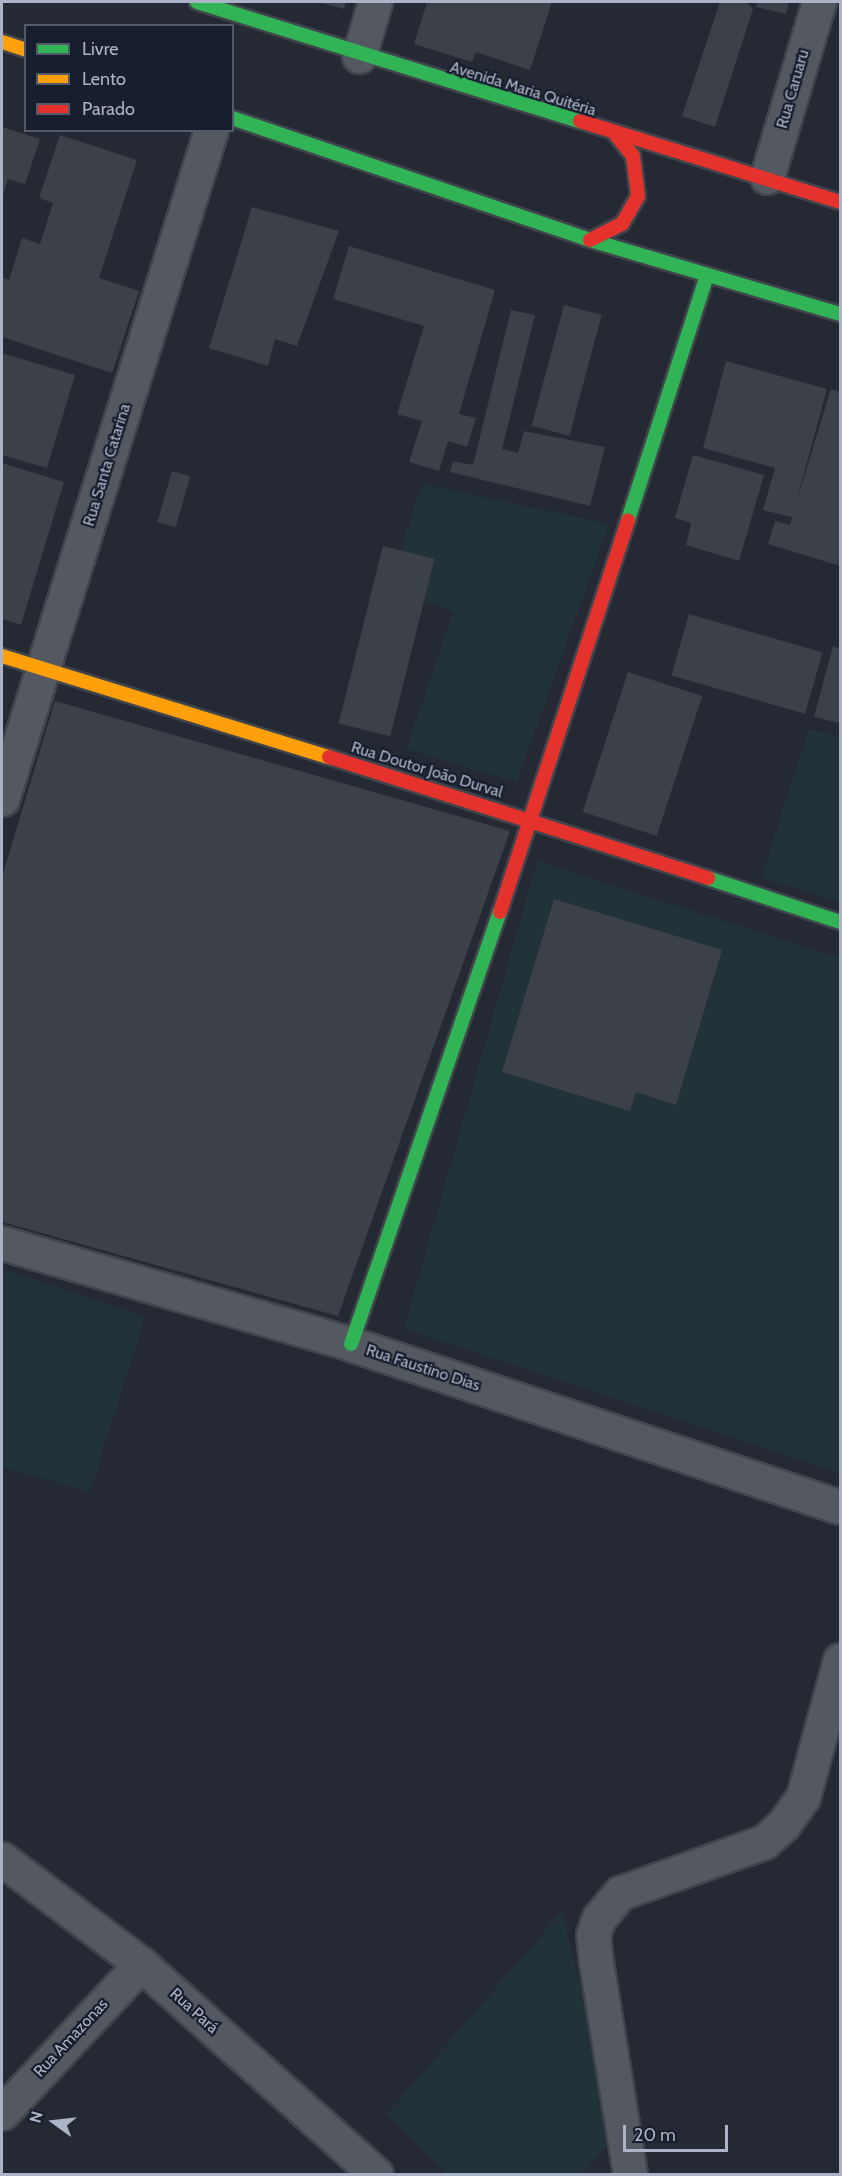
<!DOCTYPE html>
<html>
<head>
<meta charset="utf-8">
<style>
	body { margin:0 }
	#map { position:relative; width:842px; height:2176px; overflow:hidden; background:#242933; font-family:Cabin,sans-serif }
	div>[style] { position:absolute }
	.green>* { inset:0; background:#213339 }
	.building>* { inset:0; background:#3b4049; transform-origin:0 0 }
	.roads { filter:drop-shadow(2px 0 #40444c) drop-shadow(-2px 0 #40444c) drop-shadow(0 2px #40444c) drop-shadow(0 -2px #40444c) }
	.street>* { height:33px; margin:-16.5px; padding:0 16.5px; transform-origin:16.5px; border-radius:16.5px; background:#535861 }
	.fast>* { height:14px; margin:-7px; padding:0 7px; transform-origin:7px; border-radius:7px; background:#30b455 }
	.slow>* { height:14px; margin:-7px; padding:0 7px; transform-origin:7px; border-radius:7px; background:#ff9f0a }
	.jam>* { height:14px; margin:-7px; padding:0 7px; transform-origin:7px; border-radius:7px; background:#e5322d }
	span { translate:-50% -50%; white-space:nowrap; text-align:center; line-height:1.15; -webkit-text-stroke:4.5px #171e2d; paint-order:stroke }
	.street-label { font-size:16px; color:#abb3c6 }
	.frame { position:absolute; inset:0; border:3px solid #abb3c6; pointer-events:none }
	.legend { position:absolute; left:24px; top:24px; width:210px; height:108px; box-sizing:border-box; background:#171e2d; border:2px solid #525a6a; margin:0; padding:8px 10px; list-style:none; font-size:18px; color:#abb3c6 }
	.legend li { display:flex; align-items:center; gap:12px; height:30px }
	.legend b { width:30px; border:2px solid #525a6a }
	.north { position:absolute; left:24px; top:2092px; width:60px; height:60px; -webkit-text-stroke:4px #171e2d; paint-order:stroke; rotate:285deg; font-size:16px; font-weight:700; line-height:24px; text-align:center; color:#abb3c6 }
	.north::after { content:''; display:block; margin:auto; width:21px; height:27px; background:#abb3c6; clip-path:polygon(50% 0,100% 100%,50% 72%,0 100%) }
	.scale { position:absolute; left:623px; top:2125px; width:105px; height:27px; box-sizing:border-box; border:3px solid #abb3c6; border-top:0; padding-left:8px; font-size:18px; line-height:21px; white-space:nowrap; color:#abb3c6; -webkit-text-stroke:4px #171e2d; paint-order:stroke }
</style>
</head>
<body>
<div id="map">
	<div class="green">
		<i style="clip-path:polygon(422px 484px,609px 524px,517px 782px,406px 749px,453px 612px,389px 586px)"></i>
		<i style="clip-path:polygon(809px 729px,840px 736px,840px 902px,761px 878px)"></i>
		<i style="clip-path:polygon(537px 861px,840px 958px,840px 1473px,404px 1329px)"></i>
		<i style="clip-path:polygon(2px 1269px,145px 1317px,90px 1492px,2px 1467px)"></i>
		<i style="clip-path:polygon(562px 1911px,617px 2133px,583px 2174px,448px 2174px,387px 2114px)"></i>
	</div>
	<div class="building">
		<i style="clip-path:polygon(318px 2px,346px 2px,344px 9px)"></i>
		<i style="clip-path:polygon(427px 2px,552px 2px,530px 70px,476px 52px,472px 62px,414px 44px)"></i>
		<i style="clip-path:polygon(720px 2px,747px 2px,753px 9px,715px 127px,682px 116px)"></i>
		<i style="clip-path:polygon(757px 2px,789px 2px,786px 14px,756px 7px)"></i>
		<i style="clip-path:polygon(2px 127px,40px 139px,25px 184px,8px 179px,2px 199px)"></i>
		<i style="clip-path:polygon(60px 135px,137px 160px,99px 278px,139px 291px,112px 373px,2px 337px,2px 277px,9px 280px,22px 238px,40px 244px,53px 203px,39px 198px)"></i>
		<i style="clip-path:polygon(252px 207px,339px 231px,297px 346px,275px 339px,268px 366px,209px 348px)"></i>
		<i style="clip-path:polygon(349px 246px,495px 290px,459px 414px,476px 418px,467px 447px,448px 441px,439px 471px,409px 462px,422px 421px,397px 414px,424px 326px,333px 299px)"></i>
		<i style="left:564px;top:305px;width:39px;height:125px;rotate:15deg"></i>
		<i style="clip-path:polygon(511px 310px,535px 315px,502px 449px,518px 453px,524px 431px,605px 447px,590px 506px,450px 472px,453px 461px,473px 465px)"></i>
		<i style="clip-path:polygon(2px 353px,75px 375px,47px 468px,2px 455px)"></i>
		<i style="clip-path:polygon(726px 361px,827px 389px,795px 506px,831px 389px,840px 392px,840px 566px,768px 544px,775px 521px,790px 525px,792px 517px,763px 510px,775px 468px,703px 448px)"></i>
		<i style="clip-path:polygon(693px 455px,764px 475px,739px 561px,686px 545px,691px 523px,675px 518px)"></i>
		<i style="clip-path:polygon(2px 463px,64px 482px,21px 625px,2px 619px)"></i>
		<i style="left:172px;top:471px;width:19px;height:53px;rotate:16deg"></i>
		<i style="left:383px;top:546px;width:53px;height:183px;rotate:14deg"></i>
		<i style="left:689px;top:614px;width:139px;height:64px;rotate:16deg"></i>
		<i style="clip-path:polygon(833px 646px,840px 649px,840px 723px,814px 717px)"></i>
		<i style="left:628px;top:672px;width:78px;height:147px;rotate:18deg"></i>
		<i style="clip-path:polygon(55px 701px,510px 831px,338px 1316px,2px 1222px,2px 877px)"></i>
		<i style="clip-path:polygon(554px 899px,722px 950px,676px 1105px,636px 1092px,630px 1111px,502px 1072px)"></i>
	</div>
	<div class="roads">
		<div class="street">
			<i style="left:359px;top:56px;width:56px;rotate:-73.5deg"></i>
			<i style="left:767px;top:177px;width:183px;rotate:-73.5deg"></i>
			<i style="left:2px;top:799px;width:701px;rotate:-72.65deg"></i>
			<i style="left:2px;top:1243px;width:363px;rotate:16.1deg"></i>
			<i style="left:351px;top:1344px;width:515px;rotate:18.43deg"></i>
			<i style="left:2px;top:1859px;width:174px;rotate:37.1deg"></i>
			<i style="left:141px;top:1964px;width:315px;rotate:41.8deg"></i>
			<i style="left:2px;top:2113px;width:204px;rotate:-47deg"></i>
			<i style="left:630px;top:2174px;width:215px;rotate:-99.1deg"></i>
			<i style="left:596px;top:1962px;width:27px;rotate:-96deg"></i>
			<i style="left:593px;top:1935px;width:18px;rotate:-71deg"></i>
			<i style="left:599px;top:1918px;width:33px;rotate:-50deg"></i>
			<i style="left:620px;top:1893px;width:153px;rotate:-19.5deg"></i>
			<i style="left:764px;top:1842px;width:27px;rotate:-42deg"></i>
			<i style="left:784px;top:1824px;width:33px;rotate:-55deg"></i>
			<i style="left:803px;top:1797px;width:142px;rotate:-74.9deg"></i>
		</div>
		<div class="fast">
			<i style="left:197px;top:2px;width:401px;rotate:17.3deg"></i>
			<i style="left:232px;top:118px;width:378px;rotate:18.8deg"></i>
			<i style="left:590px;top:240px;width:261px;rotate:16.5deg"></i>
			<i style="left:628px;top:520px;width:257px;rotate:-72.1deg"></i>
			<i style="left:708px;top:878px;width:139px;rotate:18.4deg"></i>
			<i style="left:351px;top:1344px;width:457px;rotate:-71deg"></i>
		</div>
		<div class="slow">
			<i style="left:2px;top:42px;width:25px;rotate:18deg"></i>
			<i style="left:2px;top:656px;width:342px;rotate:17.2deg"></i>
		</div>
		<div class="jam">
			<i style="left:580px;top:121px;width:272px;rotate:17.3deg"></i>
			<i style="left:590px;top:240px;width:36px;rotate:-27deg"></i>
			<i style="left:622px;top:224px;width:32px;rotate:-60deg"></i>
			<i style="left:638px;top:196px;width:40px;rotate:-97.1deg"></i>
			<i style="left:633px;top:156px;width:27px;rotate:-129deg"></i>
			<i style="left:329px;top:757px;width:398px;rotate:17.7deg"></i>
			<i style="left:500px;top:912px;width:412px;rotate:-71.9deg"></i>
		</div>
	</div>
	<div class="street-label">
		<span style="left:523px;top:89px;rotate:17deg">Avenida Maria Quitéria</span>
		<span style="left:793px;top:89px;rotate:-74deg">Rua Caruaru</span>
		<span style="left:107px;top:465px;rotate:-73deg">Rua Santa Catarina</span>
		<span style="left:427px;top:770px;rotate:17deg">Rua Doutor João Durval</span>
		<span style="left:423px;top:1368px;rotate:18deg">Rua Faustino Dias</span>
		<span style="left:194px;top:2011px;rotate:42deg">Rua Pará</span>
		<span style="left:71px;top:2038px;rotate:-47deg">Rua Amazonas</span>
	</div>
	<div class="frame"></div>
	<ul class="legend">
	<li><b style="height:8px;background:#30b455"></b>Livre</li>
	<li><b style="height:8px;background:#ff9f0a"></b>Lento</li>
	<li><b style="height:8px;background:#e5322d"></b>Parado</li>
	</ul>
	<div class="north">N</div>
	<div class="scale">20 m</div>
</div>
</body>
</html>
